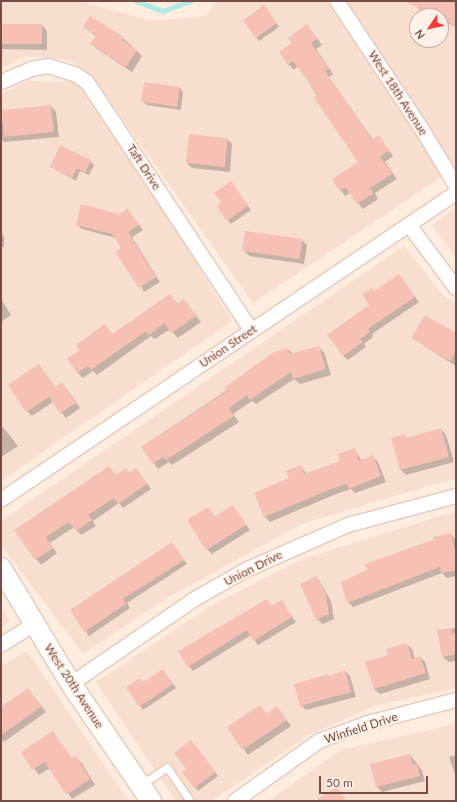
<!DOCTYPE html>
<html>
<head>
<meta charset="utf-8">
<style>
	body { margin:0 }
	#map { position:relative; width:457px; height:802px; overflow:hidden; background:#feecde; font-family:Lato,sans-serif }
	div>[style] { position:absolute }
	.residential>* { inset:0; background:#f8decf }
	.shadow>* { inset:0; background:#0003 }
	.stream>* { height:4.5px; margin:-2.25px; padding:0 2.25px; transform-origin:2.25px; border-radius:2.25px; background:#b2e9e6 }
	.building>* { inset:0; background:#f6c1b4; transform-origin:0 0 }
	.roads { filter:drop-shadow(1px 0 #e5c8bd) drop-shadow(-1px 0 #e5c8bd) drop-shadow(0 1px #e5c8bd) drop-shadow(0 -1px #e5c8bd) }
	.lane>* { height:7px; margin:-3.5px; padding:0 3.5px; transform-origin:3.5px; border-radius:3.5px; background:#fff }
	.street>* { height:14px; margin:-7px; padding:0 7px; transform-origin:7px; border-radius:7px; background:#fff }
	.secondary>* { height:20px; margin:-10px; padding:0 10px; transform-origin:10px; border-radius:10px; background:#fff }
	span { translate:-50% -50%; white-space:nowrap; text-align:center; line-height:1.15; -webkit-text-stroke:4px #fff1e7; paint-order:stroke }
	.street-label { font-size:12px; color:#764c44 }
	.frame { position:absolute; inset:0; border:2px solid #764c44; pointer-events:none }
	.north { position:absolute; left:409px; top:8px; width:40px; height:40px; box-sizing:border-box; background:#fff1e7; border:1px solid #c8afa6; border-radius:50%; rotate:236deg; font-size:11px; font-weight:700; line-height:16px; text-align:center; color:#764c44 }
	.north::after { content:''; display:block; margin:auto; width:14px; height:18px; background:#f43d38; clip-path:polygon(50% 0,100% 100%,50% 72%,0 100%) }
	.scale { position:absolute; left:319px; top:776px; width:109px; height:18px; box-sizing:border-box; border:2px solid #764c44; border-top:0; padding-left:5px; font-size:12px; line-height:14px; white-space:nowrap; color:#764c44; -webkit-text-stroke:3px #fff1e7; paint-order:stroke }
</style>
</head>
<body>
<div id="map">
	<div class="residential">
		<i style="clip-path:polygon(evenodd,1px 1px,80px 1px,152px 21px,206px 16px,216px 1px,456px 1px,456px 167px,253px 303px,99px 86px,70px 60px,25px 56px,1px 68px,1px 1px,417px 16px,441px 16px,441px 40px,417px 40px,417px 16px)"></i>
		<i style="clip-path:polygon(27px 81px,78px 82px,115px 132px,232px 321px,1px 481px,1px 94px)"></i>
		<i style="clip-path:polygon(456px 208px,456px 258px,432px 225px)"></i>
		<i style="clip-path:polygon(404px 246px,444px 296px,456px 303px,456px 480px,441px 482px,301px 524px,169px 597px,83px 654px,1px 545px,1px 521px)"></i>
		<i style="clip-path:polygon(456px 511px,456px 688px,374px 706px,309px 735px,212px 801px,176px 801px,96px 682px,212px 605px,300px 560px)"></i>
		<i style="clip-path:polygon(1px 608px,10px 621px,1px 627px)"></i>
		<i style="clip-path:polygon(27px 651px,129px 801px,1px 801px,1px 666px)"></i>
		<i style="clip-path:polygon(456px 724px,456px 801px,268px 801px,341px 750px)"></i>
	</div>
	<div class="shadow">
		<i style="clip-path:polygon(417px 1px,456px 1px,456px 27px,441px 20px,441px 16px,433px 16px,419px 9px,415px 5px)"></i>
		<i style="clip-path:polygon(267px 10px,279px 27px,259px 41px,244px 21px)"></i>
		<i style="clip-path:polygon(1px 25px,42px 25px,47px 31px,47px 50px,1px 49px)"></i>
		<i style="clip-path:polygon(307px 25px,322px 45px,316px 49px,333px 74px,329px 77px,373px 140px,379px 137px,393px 156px,385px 162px,397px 179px,375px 193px,378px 199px,363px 209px,350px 193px,345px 196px,333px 180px,360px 162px,298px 66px,294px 70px,288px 64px,293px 43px)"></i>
		<i style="clip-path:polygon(84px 27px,123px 38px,137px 51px,142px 56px,132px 72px,97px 49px,92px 44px,96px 36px)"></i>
		<i style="clip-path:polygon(180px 88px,183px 92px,181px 110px,146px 105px,143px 101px)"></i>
		<i style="clip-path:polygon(51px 106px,56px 112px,59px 137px,4px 142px,1px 139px,1px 112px)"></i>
		<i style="clip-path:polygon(227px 139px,232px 144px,230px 172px,192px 168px,187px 163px)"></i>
		<i style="clip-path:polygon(90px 161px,94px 165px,89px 175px,80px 171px,76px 181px,51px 167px)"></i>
		<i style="clip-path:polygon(234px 186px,251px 210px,231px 224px,218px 207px)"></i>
		<i style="clip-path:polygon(128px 210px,143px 230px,132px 237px,160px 282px,144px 292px,116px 238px,82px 229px,77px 225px,120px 215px)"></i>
		<i style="clip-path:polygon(1px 233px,4px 236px,4px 247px,1px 247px)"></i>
		<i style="clip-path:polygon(302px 240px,307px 245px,304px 264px,249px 256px,244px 250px)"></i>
		<i style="clip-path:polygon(399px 275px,419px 302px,372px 334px,373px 337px,364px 344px,366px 347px,348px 360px,343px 356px,371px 305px,374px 292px)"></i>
		<i style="clip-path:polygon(170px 295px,178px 304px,184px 300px,201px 322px,178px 338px,170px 329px,155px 339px,151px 336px,97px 375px,93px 371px,83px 378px,78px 373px,68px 359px,81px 350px,105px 326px,113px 335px)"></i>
		<i style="clip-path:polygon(1px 299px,11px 315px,1px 322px)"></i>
		<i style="clip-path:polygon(456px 334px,456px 366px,412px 338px)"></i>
		<i style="clip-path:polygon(318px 347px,324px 352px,331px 375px,300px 384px,294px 379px,256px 404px,252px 401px,233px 414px,239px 422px,172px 465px,169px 462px,158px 469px,142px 447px,288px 349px,293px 354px)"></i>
		<i style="clip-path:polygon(39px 366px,56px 388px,62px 384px,67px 389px,80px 408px,66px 418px,53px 402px,32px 416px,27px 411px)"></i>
		<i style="clip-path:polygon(3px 427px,18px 446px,1px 457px,1px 428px)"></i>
		<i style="clip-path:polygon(441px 429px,446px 435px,454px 462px,406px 475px,401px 470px,392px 439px,404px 435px,408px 439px)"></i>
		<i style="clip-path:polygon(354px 449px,362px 461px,373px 457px,378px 462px,386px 482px,355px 493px,351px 489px,336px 494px,270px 522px,265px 517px,255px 494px,290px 479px,300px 466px,307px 474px,342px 461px)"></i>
		<i style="clip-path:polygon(126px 469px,130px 473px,136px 469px,151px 489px,123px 508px,119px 503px,93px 521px,96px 526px,81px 535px,74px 527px,50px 543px,57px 553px,41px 565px,15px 531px)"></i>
		<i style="clip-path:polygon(233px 506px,250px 530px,212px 554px,207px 549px,208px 508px,215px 517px)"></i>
		<i style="clip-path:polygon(451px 534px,456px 540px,456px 576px,447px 578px,442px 573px,353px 607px,348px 602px)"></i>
		<i style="clip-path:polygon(172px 543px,187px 564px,127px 603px,130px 608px,89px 636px,71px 610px)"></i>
		<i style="clip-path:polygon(317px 577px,331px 601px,334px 619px,323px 624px,317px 619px)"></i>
		<i style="clip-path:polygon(267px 600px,272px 607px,281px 601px,296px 622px,258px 645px,251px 635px,193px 671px,189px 666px,180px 652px)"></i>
		<i style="clip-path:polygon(456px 628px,456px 661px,449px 662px,443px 657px,438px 631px)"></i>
		<i style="clip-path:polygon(406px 644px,412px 649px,415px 659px,420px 657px,425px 662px,430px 679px,380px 694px,374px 689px,389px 656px)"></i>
		<i style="clip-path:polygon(163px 670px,176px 688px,143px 710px,127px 688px,144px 683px)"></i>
		<i style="clip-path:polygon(345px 671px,350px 676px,356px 697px,306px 710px,301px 705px,330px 677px)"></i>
		<i style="clip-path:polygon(28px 689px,46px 712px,4px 742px,1px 738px,1px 708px)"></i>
		<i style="clip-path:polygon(260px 706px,267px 714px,277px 708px,291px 726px,248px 755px,228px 727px)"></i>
		<i style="clip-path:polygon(53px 732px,72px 759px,75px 757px,81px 762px,95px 785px,72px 799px,50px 768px,39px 775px,22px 752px)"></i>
		<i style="clip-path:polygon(191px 741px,218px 776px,198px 791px,183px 773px,187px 769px)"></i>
		<i style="clip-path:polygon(410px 755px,422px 770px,425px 781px,382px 792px,377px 787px,371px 765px)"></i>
		<i style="clip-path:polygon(456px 755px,456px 777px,449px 757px)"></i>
	</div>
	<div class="stream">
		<i style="left:136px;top:1px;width:29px;rotate:20deg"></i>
		<i style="left:163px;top:11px;width:29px;rotate:-20deg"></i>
	</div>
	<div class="building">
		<i style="clip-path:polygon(404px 1px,456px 1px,456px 26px,441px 19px,441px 16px,436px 16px)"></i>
		<i style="left:264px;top:5px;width:22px;height:26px;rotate:54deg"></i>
		<i style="clip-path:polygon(90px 16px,124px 37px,122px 40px,137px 50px,126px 67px,90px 44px,96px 35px,83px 27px)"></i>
		<i style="left:1px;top:24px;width:41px;height:20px"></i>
		<i style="clip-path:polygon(307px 24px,317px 39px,311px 43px,329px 69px,325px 71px,372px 140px,379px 135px,389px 151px,380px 156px,392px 174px,370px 188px,374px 193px,357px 204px,345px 187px,339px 191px,332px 179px,358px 162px,314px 98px,318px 95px,293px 61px,288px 65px,279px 52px,292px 43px,288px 38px)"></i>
		<i style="left:144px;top:82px;width:36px;height:20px;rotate:8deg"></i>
		<i style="left:51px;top:105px;width:27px;height:50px;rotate:84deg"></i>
		<i style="left:189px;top:134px;width:39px;height:29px;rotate:6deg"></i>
		<i style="clip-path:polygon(60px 145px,91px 160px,85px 173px,77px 168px,72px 178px,50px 167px)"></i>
		<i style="clip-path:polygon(231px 181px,248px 206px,227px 221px,217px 207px,222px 203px,214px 193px)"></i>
		<i style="clip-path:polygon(81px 204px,119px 214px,128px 208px,139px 225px,128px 232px,156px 277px,139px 288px,115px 252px,121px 248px,112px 234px,76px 225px)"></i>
		<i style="left:245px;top:231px;width:58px;height:20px;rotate:8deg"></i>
		<i style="clip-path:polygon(399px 274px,415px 297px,368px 329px,370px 332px,360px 339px,363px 342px,343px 356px,327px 335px,369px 305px,362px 294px,372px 288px,374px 291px)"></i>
		<i style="clip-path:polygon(170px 294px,177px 304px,184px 299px,196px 316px,171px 333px,165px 323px,148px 335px,146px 331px,91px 370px,88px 366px,77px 373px,67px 359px,79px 350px,76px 345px,105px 324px,112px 334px)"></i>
		<i style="clip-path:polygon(425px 315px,456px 333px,456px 351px,450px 361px,411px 338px)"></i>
		<i style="clip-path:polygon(319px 346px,326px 369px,293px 379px,291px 372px,250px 400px,247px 395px,229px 408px,234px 416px,166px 460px,163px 457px,152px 464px,141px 447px,227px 391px,225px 387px,274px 352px,288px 348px,290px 354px)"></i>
		<i style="clip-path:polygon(39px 364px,55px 387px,62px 382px,76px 403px,60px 413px,49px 397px,26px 412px,8px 385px)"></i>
		<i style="clip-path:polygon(441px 428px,449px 457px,400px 470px,391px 438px,405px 434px,406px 438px)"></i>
		<i style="clip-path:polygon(355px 448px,359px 461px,373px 455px,381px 476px,349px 489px,347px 484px,331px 489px,264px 517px,254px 493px,289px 478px,286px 471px,301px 465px,304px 474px,340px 461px,338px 454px)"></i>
		<i style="clip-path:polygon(109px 466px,116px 475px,126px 468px,129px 473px,136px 468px,147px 484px,118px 504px,114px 498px,88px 515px,92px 520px,76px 531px,69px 522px,46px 537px,53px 548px,35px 560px,14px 530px)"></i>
		<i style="clip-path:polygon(233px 505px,246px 525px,206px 550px,187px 520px,208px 507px,214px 517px)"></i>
		<i style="clip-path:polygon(451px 533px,456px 554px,456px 570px,441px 573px,440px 567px,347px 603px,341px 582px,367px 570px,365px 564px,433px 540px,433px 537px)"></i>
		<i style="clip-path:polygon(172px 542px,184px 560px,123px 599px,126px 604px,84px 632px,70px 610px)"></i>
		<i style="clip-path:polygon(317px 576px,326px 595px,329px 614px,316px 620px,300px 584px)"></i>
		<i style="clip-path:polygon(267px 599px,271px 606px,282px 600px,292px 617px,253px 641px,247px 630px,188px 667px,178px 651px)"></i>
		<i style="clip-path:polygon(451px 628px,452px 634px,456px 633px,456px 654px,442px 657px,437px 630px)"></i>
		<i style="clip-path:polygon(407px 643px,412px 659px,420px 656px,426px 673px,374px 689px,365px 662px,388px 655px,386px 649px)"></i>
		<i style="clip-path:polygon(163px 669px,173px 684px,139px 707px,126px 687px,140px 678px,143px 682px)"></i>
		<i style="clip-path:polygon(345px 670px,351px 692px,300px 706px,294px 684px,328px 674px,329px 676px)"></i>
		<i style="clip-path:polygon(28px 688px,41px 707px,1px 735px,1px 707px)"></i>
		<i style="clip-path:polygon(260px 705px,266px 714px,277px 706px,287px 720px,242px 750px,227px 727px)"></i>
		<i style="clip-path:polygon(53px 731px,71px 758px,76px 756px,90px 779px,66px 795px,45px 762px,32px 770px,21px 752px)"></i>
		<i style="clip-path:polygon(191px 740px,216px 772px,194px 788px,182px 772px,186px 769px,174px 753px)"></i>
		<i style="clip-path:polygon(410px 754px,413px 765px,417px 764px,420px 776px,376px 787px,370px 764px)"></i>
		<i style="clip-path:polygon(337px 787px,346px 801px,315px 801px)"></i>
	</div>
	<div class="roads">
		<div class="lane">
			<i style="left:142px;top:784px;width:30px;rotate:-34deg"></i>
			<i style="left:167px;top:767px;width:41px;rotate:55.9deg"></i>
		</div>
		<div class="street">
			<i style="left:337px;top:1px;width:156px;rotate:56.5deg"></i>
			<i style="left:423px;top:131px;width:64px;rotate:59deg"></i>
			<i style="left:1px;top:82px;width:33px;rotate:-23deg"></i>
			<i style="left:31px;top:69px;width:17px;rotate:-10deg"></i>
			<i style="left:48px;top:66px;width:28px;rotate:17deg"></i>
			<i style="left:75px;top:74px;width:14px;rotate:34deg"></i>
			<i style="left:87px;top:82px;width:297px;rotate:56.5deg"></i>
			<i style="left:409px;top:225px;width:79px;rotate:53.3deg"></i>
			<i style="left:1px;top:500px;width:549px;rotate:-34.01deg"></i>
			<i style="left:1px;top:645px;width:39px;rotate:-32deg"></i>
			<i style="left:71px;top:684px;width:148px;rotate:-34.5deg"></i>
			<i style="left:193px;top:600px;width:61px;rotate:-29.5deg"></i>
			<i style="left:246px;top:570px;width:111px;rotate:-23.8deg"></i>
			<i style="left:348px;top:525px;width:112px;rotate:-15deg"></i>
			<i style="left:235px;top:801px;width:103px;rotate:-35.5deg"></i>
			<i style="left:319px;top:741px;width:52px;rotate:-20.2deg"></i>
			<i style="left:368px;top:723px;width:91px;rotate:-14.6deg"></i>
		</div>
		<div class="secondary">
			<i style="left:1px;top:568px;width:135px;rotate:58.9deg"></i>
			<i style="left:71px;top:684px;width:142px;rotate:55.6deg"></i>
		</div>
	</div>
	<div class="street-label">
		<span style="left:398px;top:93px;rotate:57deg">West 18th Avenue</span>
		<span style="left:144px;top:167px;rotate:57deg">Taft Drive</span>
		<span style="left:228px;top:346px;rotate:-34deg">Union Street</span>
		<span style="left:253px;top:568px;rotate:-27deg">Union Drive</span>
		<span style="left:74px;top:686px;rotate:57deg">West 20th Avenue</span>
		<span style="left:361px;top:728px;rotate:-18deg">Winfield Drive</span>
	</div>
	<div class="frame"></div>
	<div class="north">N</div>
	<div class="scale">50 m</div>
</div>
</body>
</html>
